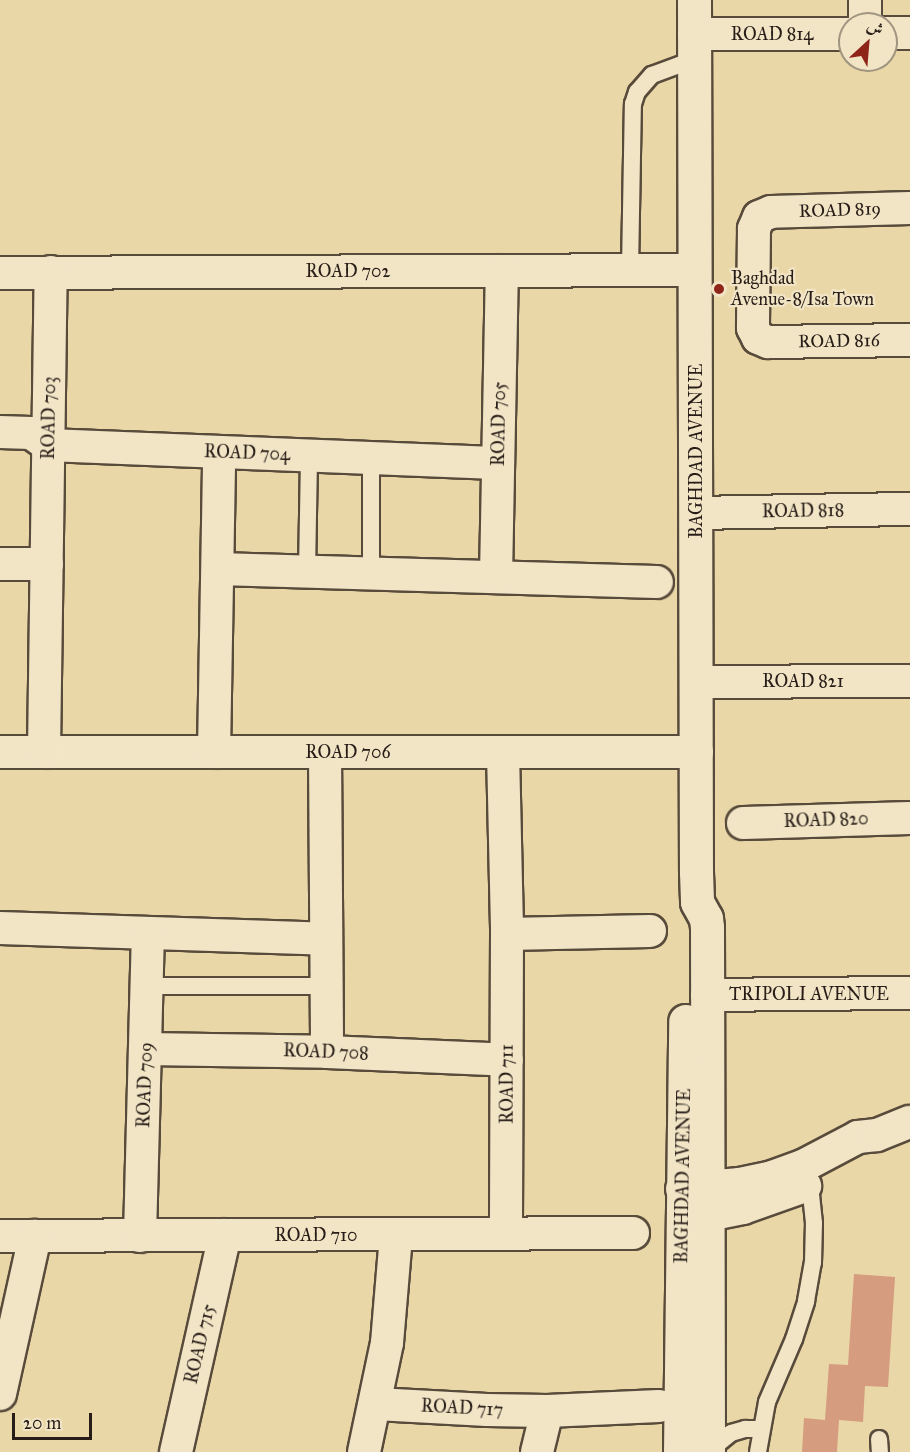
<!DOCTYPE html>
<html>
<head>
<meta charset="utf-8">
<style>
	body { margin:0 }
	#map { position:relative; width:910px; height:1452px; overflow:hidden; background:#ead7a7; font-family:"IM FELL Great Primer",Amiri,serif }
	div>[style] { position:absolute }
	.building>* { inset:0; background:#d59c7f }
	.roads { filter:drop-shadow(2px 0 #584b3b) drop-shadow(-2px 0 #584b3b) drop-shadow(0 2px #584b3b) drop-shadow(0 -2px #584b3b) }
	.service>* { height:16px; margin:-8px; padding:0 8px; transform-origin:8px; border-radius:8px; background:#f1e5c6 }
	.minor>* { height:32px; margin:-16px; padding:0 16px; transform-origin:16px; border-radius:16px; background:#f1e5c6 }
	.tertiary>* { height:33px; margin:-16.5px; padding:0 16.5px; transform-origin:16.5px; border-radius:16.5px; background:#f1e5c6 }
	.dots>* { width:16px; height:16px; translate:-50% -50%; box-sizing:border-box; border:3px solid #f1e5c6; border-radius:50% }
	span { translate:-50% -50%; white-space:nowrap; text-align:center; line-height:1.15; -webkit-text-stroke:4.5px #f1e5c6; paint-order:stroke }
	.street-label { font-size:18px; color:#271c17 }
	.poi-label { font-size:18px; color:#271c17 }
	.left { translate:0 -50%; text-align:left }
	.north { position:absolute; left:838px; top:12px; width:60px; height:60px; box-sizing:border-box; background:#f1e5c6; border:2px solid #a09580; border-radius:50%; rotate:26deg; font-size:16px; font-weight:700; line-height:24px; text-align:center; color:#271c17 }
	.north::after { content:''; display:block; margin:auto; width:21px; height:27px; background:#8f2418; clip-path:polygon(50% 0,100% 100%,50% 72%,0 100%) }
	.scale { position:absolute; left:12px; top:1413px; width:80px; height:27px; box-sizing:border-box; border:3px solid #271c17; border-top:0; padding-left:8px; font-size:18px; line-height:21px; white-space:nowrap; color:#271c17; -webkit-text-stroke:4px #f1e5c6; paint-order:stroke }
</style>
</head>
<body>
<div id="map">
	<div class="building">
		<i style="clip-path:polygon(854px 1274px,895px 1277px,888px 1387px,865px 1386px,863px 1422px,839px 1420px,837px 1452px,802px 1452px,804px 1418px,825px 1420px,829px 1364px,848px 1365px)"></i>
	</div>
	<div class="roads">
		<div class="service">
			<i style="left:630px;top:270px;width:166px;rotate:-89deg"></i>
			<i style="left:633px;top:104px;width:13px;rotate:-72deg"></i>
			<i style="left:637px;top:92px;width:23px;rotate:-49deg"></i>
			<i style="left:652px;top:75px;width:46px;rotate:-20.4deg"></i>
			<i style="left:371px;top:458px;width:116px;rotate:90deg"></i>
			<i style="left:307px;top:572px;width:117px;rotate:-89deg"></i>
			<i style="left:147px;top:986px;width:180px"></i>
			<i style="left:879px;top:1439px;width:13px;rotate:86deg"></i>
			<i style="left:709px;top:1451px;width:28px;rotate:-39deg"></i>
			<i style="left:731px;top:1433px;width:15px;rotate:-16deg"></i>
			<i style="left:745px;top:1429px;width:15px"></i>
			<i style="left:758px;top:1452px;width:51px;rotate:-79.8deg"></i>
			<i style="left:767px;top:1402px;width:69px;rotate:-66.8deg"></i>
			<i style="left:794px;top:1339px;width:40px;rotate:-72deg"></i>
			<i style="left:806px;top:1301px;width:39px;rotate:-80deg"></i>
			<i style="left:813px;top:1263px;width:40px;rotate:-88.6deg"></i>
			<i style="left:814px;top:1223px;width:39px;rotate:-96deg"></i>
		</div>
		<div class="minor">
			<i style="left:865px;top:24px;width:24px;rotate:-90deg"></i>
			<i style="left:886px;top:33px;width:24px"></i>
			<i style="left:694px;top:34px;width:156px"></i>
			<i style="left:910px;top:208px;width:139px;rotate:178.4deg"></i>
			<i style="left:771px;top:212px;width:13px;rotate:157deg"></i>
			<i style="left:759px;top:217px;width:13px;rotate:113deg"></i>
			<i style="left:754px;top:229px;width:99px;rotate:90.6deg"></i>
			<i style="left:753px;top:328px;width:11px;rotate:63deg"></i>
			<i style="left:758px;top:338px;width:11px;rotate:22deg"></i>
			<i style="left:768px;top:342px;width:142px;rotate:-0.8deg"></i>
			<i style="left:0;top:273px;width:695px;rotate:-0.25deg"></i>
			<i style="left:0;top:432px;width:31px;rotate:2deg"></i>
			<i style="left:31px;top:433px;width:21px;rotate:35deg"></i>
			<i style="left:48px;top:445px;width:450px;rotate:2.3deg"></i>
			<i style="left:696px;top:513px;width:214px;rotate:-1.1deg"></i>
			<i style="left:0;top:564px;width:47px"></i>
			<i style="left:218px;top:569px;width:439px;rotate:1.7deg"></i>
			<i style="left:496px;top:577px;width:306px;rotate:-88.9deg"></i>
			<i style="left:697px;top:682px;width:213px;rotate:-0.3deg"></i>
			<i style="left:0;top:752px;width:697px"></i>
			<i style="left:44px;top:752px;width:480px;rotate:-89.2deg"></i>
			<i style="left:214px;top:752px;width:300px;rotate:-89deg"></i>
			<i style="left:325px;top:752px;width:300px;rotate:89.6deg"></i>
			<i style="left:503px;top:752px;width:182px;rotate:88.7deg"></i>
			<i style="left:507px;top:934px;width:300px;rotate:90.2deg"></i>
			<i style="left:743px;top:823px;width:167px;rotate:-1.7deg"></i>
			<i style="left:0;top:928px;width:326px;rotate:1.9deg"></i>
			<i style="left:507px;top:934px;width:143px;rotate:-1.2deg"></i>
			<i style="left:707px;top:995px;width:203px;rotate:-0.6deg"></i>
			<i style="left:146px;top:1049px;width:181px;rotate:0.9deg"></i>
			<i style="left:327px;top:1052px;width:180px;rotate:2.5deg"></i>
			<i style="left:682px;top:1189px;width:58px;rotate:-4.9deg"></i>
			<i style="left:740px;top:1184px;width:33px;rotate:-12deg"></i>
			<i style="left:772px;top:1177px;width:33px;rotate:-20deg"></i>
			<i style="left:803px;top:1166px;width:62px;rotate:-27.8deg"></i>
			<i style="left:858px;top:1137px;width:19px;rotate:-6deg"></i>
			<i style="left:877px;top:1135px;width:35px;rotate:-22deg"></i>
			<i style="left:683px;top:1220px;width:61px;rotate:-11.3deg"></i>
			<i style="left:743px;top:1208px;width:66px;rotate:-19.5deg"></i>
			<i style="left:0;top:1236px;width:633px;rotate:-0.27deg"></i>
			<i style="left:140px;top:1236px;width:302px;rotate:-88.5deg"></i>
			<i style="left:0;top:1394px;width:162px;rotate:-77.5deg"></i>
			<i style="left:376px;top:1404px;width:111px;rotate:3.1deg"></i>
			<i style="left:487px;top:1410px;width:60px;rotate:1deg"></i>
			<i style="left:547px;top:1411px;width:112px;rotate:-2.6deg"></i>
			<i style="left:176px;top:1452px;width:222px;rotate:-77.3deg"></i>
			<i style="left:364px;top:1452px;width:111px;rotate:-78.1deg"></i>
			<i style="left:387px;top:1343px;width:108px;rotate:-85.2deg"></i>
			<i style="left:537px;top:1452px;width:42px;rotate:-76.3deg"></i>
		</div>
		<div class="tertiary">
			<i style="left:694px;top:0;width:872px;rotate:89.87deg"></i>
			<i style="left:696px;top:872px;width:30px;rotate:88deg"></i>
			<i style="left:697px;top:902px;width:18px;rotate:61deg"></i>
			<i style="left:706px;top:918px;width:9px;rotate:84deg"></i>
			<i style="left:707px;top:927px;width:525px;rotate:89.89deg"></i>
			<i style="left:680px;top:1452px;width:431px;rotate:-89.3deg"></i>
		</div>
	</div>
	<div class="dots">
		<i style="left:719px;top:289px;background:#8f2418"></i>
	</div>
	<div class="street-label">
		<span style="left:772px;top:34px">ROAD 814</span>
		<span style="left:840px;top:210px;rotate:-2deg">ROAD 819</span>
		<span style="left:348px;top:271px">ROAD 702</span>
		<span style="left:839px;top:341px;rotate:-1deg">ROAD 816</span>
		<span style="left:49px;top:418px;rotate:-89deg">ROAD 703</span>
		<span style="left:499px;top:424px;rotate:-89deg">ROAD 705</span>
		<span style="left:696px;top:451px;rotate:-90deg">BAGHDAD AVENUE</span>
		<span style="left:247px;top:453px;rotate:2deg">ROAD 704</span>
		<span style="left:803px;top:511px;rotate:-1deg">ROAD 818</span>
		<span style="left:803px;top:681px">ROAD 821</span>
		<span style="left:348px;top:752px">ROAD 706</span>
		<span style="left:826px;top:820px;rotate:-2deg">ROAD 820</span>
		<span style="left:809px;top:994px">TRIPOLI AVENUE</span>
		<span style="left:326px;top:1052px;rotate:2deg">ROAD 708</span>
		<span style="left:507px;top:1084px;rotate:-90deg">ROAD 711</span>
		<span style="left:145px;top:1085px;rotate:-88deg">ROAD 709</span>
		<span style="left:683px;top:1176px;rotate:-89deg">BAGHDAD AVENUE</span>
		<span style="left:316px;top:1235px">ROAD 710</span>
		<span style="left:200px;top:1344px;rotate:-77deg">ROAD 715</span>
		<span style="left:462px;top:1408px;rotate:3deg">ROAD 717</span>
	</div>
	<div class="poi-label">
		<span class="left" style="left:731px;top:289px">Baghdad<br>Avenue-8/Isa Town</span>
	</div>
	<div class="north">ش</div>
	<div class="scale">20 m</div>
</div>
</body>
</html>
